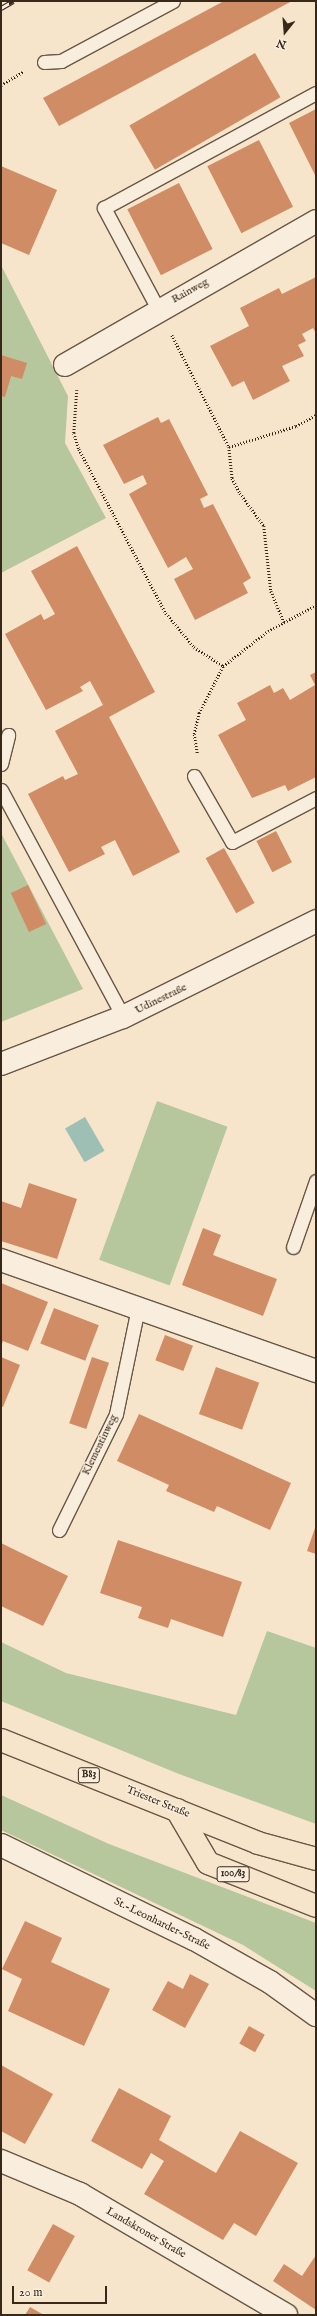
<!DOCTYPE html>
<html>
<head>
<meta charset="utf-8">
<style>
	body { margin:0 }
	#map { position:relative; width:317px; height:2316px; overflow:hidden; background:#f6e5cb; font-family:"IM FELL English",serif }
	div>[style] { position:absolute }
	.green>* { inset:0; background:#b6c69d; transform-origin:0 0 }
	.water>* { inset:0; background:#9dbfb4; transform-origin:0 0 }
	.building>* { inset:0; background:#d08c65; transform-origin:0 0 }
	.path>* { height:2.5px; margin-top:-1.25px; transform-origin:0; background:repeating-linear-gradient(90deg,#38281a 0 1px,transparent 0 3px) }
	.roads { filter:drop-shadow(1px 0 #685746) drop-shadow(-1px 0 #685746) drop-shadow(0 1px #685746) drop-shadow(0 -1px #685746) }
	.service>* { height:13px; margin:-6.5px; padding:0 6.5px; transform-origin:6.5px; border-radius:6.5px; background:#f9eedd }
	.minor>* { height:22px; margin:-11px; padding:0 11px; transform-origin:11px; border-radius:11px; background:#f9eedd }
	.primary>* { height:22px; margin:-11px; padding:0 11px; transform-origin:11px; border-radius:11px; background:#f6e5cb }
	.rail>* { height:4.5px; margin-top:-2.25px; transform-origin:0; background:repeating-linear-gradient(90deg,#f9eedd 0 9px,#38281a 0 18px); box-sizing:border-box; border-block:1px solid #38281a }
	span { translate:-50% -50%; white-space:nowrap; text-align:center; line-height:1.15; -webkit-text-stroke:3px #f9eedd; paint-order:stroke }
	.shield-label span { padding:1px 3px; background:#f9eedd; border:1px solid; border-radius:3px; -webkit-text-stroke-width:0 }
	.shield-label { font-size:10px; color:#38281a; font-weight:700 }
	.street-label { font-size:11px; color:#38281a }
	.frame { position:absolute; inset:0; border:2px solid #38281a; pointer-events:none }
	.north { position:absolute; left:265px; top:12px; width:40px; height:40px; -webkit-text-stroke:3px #f9eedd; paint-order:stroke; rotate:197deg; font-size:11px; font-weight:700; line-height:16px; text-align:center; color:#38281a }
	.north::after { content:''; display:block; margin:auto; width:14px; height:18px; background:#38281a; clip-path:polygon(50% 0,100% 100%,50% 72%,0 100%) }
	.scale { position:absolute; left:12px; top:2286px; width:95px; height:18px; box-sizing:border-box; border:2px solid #38281a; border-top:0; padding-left:5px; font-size:12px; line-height:14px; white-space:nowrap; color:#38281a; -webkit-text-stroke:3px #f9eedd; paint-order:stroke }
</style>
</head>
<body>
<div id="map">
	<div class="green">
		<i style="clip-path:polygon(1px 265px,68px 396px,65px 443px,106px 518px,1px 573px)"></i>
		<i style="clip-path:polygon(1px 833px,83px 989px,1px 1022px)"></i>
		<i style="left:157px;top:1101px;width:75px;height:169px;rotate:20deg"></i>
		<i style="clip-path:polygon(267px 1631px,316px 1648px,316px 1824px,179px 1774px,1px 1701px,1px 1642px,66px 1673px,236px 1715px)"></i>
		<i style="clip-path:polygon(1px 1795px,109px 1844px,316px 1923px,316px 1991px,243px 1945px,1px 1830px)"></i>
	</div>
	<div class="water">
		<i style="left:85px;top:1117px;width:39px;height:23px;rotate:60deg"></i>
	</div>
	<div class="building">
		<i style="clip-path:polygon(224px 1px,292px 1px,59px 126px,43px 98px)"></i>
		<i style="left:255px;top:53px;width:51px;height:145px;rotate:60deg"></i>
		<i style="clip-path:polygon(316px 109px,316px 177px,289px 123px)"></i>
		<i style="left:259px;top:140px;width:75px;height:58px;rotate:63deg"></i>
		<i style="clip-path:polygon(1px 166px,57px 190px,29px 255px,1px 243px)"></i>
		<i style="left:179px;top:183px;width:74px;height:58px;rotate:63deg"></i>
		<i style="clip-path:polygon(316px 277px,316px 333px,313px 328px,302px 334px,306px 341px,298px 345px,304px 356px,282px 366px,290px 381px,253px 400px,244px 381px,232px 387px,210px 346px,249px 326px,240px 308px,279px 288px,282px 294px)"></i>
		<i style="clip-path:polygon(1px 355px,27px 363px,22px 379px,11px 376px,5px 397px,1px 396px)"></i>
		<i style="clip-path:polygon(158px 417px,161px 423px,169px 419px,208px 495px,200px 499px,204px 508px,213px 504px,251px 578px,243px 583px,248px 593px,195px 620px,174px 579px,193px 569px,186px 557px,168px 568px,129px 494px,147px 484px,143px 475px,124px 484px,103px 445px)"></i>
		<i style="clip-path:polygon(77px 546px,155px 692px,109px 717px,180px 852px,133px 876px,115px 840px,101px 847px,105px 854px,69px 872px,28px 794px,63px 776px,65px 780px,78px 774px,55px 731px,103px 705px,90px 681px,80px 687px,83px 691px,46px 710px,5px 634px,41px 614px,44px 620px,55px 614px,31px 571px)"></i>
		<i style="clip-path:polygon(316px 672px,316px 777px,288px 791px,285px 785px,252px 798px,218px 735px,246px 720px,237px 703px,270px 685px,274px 693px,283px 688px,290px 700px,315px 685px,310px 675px)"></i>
		<i style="left:276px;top:831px;width:35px;height:22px;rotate:63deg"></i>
		<i style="left:224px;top:848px;width:63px;height:21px;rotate:61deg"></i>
		<i style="left:28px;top:885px;width:43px;height:19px;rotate:65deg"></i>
		<i style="clip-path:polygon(29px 1183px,77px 1199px,57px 1259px,1px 1241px,1px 1201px,21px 1208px)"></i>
		<i style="clip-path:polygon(203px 1228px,221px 1235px,213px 1255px,277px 1279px,263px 1316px,182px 1285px)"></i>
		<i style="clip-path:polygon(1px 1283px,48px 1302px,28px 1351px,3px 1341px,1px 1346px)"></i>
		<i style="left:54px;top:1308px;width:48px;height:38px;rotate:21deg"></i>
		<i style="left:165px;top:1335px;width:30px;height:27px;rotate:21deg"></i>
		<i style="clip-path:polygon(1px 1357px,20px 1365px,3px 1407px,1px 1406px)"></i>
		<i style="left:92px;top:1357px;width:18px;height:70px;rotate:19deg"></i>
		<i style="left:216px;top:1367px;width:46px;height:50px;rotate:20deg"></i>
		<i style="clip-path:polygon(139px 1414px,291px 1483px,270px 1530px,217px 1506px,214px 1512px,166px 1491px,169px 1485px,117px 1461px)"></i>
		<i style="clip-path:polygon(316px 1525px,316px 1554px,307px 1551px)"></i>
		<i style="clip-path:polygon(118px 1540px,242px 1582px,223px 1637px,171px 1619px,168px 1628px,138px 1618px,142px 1607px,100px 1593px)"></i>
		<i style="clip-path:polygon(1px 1543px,68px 1576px,43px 1626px,1px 1606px)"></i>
		<i style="clip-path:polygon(25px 1921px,62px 1938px,51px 1962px,110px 1989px,84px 2046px,8px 2011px,22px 1979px,2px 1969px)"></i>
		<i style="clip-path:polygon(190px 1974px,209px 1984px,185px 2028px,152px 2010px,168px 1981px,183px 1989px)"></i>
		<i style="left:249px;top:2026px;width:18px;height:20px;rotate:29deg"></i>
		<i style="clip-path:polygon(1px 2065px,53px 2094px,25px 2144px,1px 2131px)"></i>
		<i style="clip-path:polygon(119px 2088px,171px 2116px,159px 2140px,216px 2173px,240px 2131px,298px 2163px,256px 2236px,234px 2223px,223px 2240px,144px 2194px,164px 2161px,151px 2153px,142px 2169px,91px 2141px)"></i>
		<i style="left:53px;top:2224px;width:25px;height:53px;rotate:29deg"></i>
		<i style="clip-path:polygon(316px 2255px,316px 2310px,273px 2281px,284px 2264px,302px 2276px)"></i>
		<i style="clip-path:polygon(30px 2307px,44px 2315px,25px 2315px)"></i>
	</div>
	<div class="path">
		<i style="left:1px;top:85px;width:26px;rotate:-31deg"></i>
		<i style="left:172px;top:335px;width:126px;rotate:63deg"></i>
		<i style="left:229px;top:447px;width:31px;rotate:84deg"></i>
		<i style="left:232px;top:478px;width:17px;rotate:62deg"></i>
		<i style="left:240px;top:493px;width:41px;rotate:54deg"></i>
		<i style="left:264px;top:526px;width:65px;rotate:83.9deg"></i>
		<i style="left:271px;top:591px;width:34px;rotate:67deg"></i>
		<i style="left:77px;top:390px;width:43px;rotate:94deg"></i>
		<i style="left:74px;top:433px;width:17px;rotate:73deg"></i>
		<i style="left:79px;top:449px;width:186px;rotate:62.1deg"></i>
		<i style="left:166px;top:613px;width:44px;rotate:50.5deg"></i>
		<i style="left:194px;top:647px;width:35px;rotate:33deg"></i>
		<i style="left:229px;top:447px;width:70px;rotate:-17.4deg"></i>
		<i style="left:296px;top:426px;width:23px;rotate:-29deg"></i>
		<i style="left:197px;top:753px;width:19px;rotate:-99deg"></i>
		<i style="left:194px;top:734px;width:22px;rotate:-77deg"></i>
		<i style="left:199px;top:713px;width:53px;rotate:-62.9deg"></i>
		<i style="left:223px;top:666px;width:57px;rotate:-37.9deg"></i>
		<i style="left:268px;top:631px;width:55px;rotate:-28.4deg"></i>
	</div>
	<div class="roads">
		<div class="service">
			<i style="left:44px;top:62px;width:17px;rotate:-3deg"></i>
			<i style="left:61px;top:61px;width:127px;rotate:-28.2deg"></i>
			<i style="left:158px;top:309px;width:115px;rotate:-118.1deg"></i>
			<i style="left:104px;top:208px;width:241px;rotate:-28.5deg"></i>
			<i style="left:1px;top:764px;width:30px;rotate:-76deg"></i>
			<i style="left:194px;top:776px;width:76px;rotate:60.1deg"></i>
			<i style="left:232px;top:842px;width:95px;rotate:-27.6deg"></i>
			<i style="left:1px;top:790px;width:258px;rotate:61.7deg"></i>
			<i style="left:293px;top:1247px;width:70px;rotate:-70.8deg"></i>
			<i style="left:59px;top:1530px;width:129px;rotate:-63.8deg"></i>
			<i style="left:116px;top:1414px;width:108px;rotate:-78.3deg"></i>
		</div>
		<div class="minor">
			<i style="left:65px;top:365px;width:289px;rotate:-29.8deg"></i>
			<i style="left:1px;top:1064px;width:131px;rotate:-21.1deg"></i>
			<i style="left:123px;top:1017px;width:216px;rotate:-26.4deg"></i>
			<i style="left:1px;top:1260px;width:334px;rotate:19.4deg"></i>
			<i style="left:1px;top:1845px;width:215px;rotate:26deg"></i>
			<i style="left:194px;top:1939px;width:87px;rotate:29.5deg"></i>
			<i style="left:270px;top:1982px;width:57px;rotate:35.7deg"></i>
			<i style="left:1px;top:2161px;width:86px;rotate:22.7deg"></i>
			<i style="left:80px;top:2194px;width:239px;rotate:30.4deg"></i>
		</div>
		<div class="primary">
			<i style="left:1px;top:1740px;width:277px;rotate:21.8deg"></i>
			<i style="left:258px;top:1843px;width:60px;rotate:15.4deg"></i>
			<i style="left:177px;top:1810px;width:61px;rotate:59.7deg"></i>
			<i style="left:208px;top:1863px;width:116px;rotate:21.7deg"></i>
		</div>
	</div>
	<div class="rail">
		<i style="left:1px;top:8px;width:14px;rotate:-30deg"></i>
	</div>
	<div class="shield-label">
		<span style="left:89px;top:1775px">B83</span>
		<span style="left:233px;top:1874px">100/83</span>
	</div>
	<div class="street-label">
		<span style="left:190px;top:291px;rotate:-29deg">Rainweg</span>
		<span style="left:161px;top:999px;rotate:-26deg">Udinestraße</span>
		<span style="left:100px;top:1445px;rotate:-64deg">Klementinweg</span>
		<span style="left:158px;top:1802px;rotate:22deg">Triester Straße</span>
		<span style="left:162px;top:1924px;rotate:26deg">St.-Leonharder-Straße</span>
		<span style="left:146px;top:2233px;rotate:30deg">Landskroner Straße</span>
	</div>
	<div class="frame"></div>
	<div class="north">N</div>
	<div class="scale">20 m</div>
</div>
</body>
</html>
